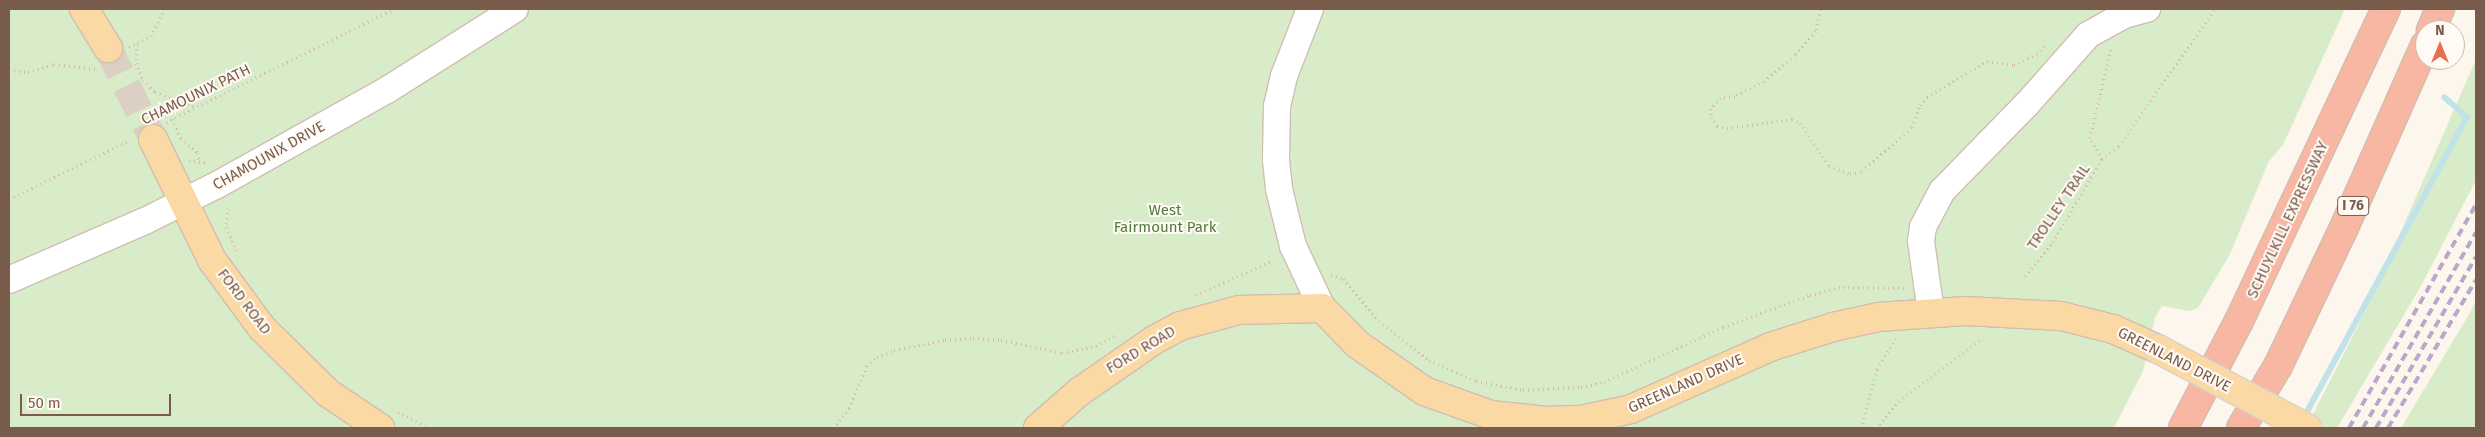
<!DOCTYPE html>
<html>
<head>
<meta charset="utf-8">
<style>
	body { margin:0 }
	#map { position:relative; width:2485px; height:437px; overflow:hidden; background:#fdf6ec; font-family:"Fira Sans",sans-serif }
	div>[style] { position:absolute }
	.green>* { inset:0; background:#d8ecc9 }
	.stream>* { height:6px; margin:-3px; padding:0 3px; transform-origin:3px; border-radius:3px; background:#bfe3e8 }
	.major-tunnel>* { height:28px; margin-top:-14px; transform-origin:0; background:repeating-linear-gradient(90deg,#dcd0c4 0 28px,transparent 0 42px) }
	.path>* { height:3px; margin-top:-1.5px; transform-origin:0; background:repeating-linear-gradient(90deg,#d9b8a5 0 1px,transparent 0 5px) }
	.roads { filter:drop-shadow(1px 0 #d1beb0) drop-shadow(-1px 0 #d1beb0) drop-shadow(0 1px #d1beb0) drop-shadow(0 -1px #d1beb0) }
	.minor>* { height:26px; margin:-13px; padding:0 13px; transform-origin:13px; border-radius:13px; background:#fff }
	.major>* { height:28px; margin:-14px; padding:0 14px; transform-origin:14px; border-radius:14px; background:#fbd9a5 }
	.highway>* { height:28px; margin:-14px; padding:0 14px; transform-origin:14px; border-radius:14px; background:#f7b7a3 }
	.rail>* { height:4px; margin-top:-2px; transform-origin:0; background:repeating-linear-gradient(90deg,#b9a8c9 0 8px,transparent 0 13px) }
	.bridges { filter:drop-shadow(1px 0 #dad1cd) drop-shadow(-1px 0 #dad1cd) drop-shadow(0 1px #dad1cd) drop-shadow(0 -1px #dad1cd) }
	.major-bridge>* { height:28px; margin:-14px; padding:0 14px; transform-origin:14px; border-radius:14px; background:#fbd9a5 }
	span { translate:-50% -50%; white-space:nowrap; text-align:center; line-height:1.15; -webkit-text-stroke:4px #fffaf3; paint-order:stroke }
	.shield-label span { padding:1px 4px; background:#fffaf3; border:1px solid; border-radius:4px; -webkit-text-stroke-width:0 }
	.shield-label { font-size:14px; color:#7a5c4d; font-weight:700 }
	.street-label { font-size:15px; color:#7a5c4d }
	.park-label { font-size:15px; color:#537a41 }
	.frame { position:absolute; inset:0; border:10px solid #7a5c4d; pointer-events:none }
	.north { position:absolute; left:2415px; top:20px; width:50px; height:50px; box-sizing:border-box; background:#fffaf3; border:1px solid #cabbb1; border-radius:50%; rotate:0deg; font-size:14px; font-weight:700; line-height:20px; text-align:center; color:#7a5c4d }
	.north::after { content:''; display:block; margin:auto; width:18px; height:22px; background:#e76f51; clip-path:polygon(50% 0,100% 100%,50% 72%,0 100%) }
	.scale { position:absolute; left:20px; top:394px; width:151px; height:22px; box-sizing:border-box; border:2px solid #7a5c4d; border-top:0; padding-left:6px; font-size:15px; line-height:18px; white-space:nowrap; color:#7a5c4d; -webkit-text-stroke:4px #fffaf3; paint-order:stroke }
</style>
</head>
<body>
<div id="map">
	<div class="green">
		<i style="clip-path:polygon(9px 9px,67px 9px,72px 15px,99px 9px,2345px 9px,2283px 145px,2269px 161px,2230px 254px,2198px 308px,2190px 311px,2162px 306px,2155px 318px,2143px 371px,2114px 428px,9px 428px)"></i>
		<i style="clip-path:polygon(2476px 59px,2476px 180px,2421px 286px,2337px 428px,2306px 428px,2373px 296px)"></i>
		<i style="clip-path:polygon(2476px 300px,2476px 428px,2401px 428px,2468px 316px)"></i>
	</div>
	<div class="stream">
		<i style="left:2303px;top:419px;width:344px;rotate:-61.5deg"></i>
		<i style="left:2467px;top:117px;width:30px;rotate:-139deg"></i>
	</div>
	<div class="major-tunnel">
		<i style="left:108px;top:48px;width:102px;rotate:63.7deg"></i>
	</div>
	<div class="path">
		<i style="left:1820px;top:9px;width:22px;rotate:100deg"></i>
		<i style="left:1816px;top:31px;width:32px;rotate:131deg"></i>
		<i style="left:1795px;top:55px;width:40px;rotate:140deg"></i>
		<i style="left:1764px;top:81px;width:33px;rotate:153deg"></i>
		<i style="left:1735px;top:96px;width:14px;rotate:172deg"></i>
		<i style="left:1721px;top:98px;width:14px;rotate:135deg"></i>
		<i style="left:1711px;top:108px;width:9px;rotate:90deg"></i>
		<i style="left:1711px;top:117px;width:11px;rotate:56deg"></i>
		<i style="left:1717px;top:126px;width:10px;rotate:11deg"></i>
		<i style="left:1727px;top:128px;width:66px;rotate:-7.9deg"></i>
		<i style="left:1792px;top:119px;width:9px;rotate:27deg"></i>
		<i style="left:1800px;top:123px;width:52px;rotate:56deg"></i>
		<i style="left:1829px;top:166px;width:22px;rotate:21deg"></i>
		<i style="left:1850px;top:174px;width:12px;rotate:-14deg"></i>
		<i style="left:1862px;top:171px;width:67px;rotate:-41.3deg"></i>
		<i style="left:1912px;top:127px;width:23px;rotate:-70deg"></i>
		<i style="left:1920px;top:105px;width:11px;rotate:-49deg"></i>
		<i style="left:1927px;top:97px;width:70px;rotate:-31deg"></i>
		<i style="left:1987px;top:61px;width:27px;rotate:8deg"></i>
		<i style="left:2014px;top:65px;width:25px;rotate:-26deg"></i>
		<i style="left:2037px;top:54px;width:11px;rotate:-45deg"></i>
		<i style="left:137px;top:44px;width:19px;rotate:93deg"></i>
		<i style="left:136px;top:63px;width:18px;rotate:68deg"></i>
		<i style="left:143px;top:80px;width:17px;rotate:45deg"></i>
		<i style="left:155px;top:92px;width:44px;rotate:20.1deg"></i>
		<i style="left:129px;top:47px;width:25px;rotate:-27deg"></i>
		<i style="left:151px;top:36px;width:30px;rotate:-63deg"></i>
		<i style="left:9px;top:70px;width:19px;rotate:6deg"></i>
		<i style="left:28px;top:72px;width:27px;rotate:-17deg"></i>
		<i style="left:54px;top:64px;width:42px;rotate:6.8deg"></i>
		<i style="left:172px;top:119px;width:21px;rotate:65deg"></i>
		<i style="left:181px;top:138px;width:23px;rotate:41deg"></i>
		<i style="left:198px;top:153px;width:9px;rotate:84deg"></i>
		<i style="left:166px;top:122px;width:254px;rotate:-26.4deg"></i>
		<i style="left:2102px;top:159px;width:24px;rotate:-120deg"></i>
		<i style="left:2090px;top:138px;width:91px;rotate:-76.7deg"></i>
		<i style="left:189px;top:160px;width:18px;rotate:9deg"></i>
		<i style="left:9px;top:199px;width:135px;rotate:-26deg"></i>
		<i style="left:228px;top:208px;width:19px;rotate:96deg"></i>
		<i style="left:226px;top:227px;width:26px;rotate:65deg"></i>
		<i style="left:1331px;top:275px;width:13px;rotate:18deg"></i>
		<i style="left:1343px;top:279px;width:55px;rotate:49.4deg"></i>
		<i style="left:1379px;top:321px;width:63px;rotate:38deg"></i>
		<i style="left:1429px;top:360px;width:51px;rotate:24.1deg"></i>
		<i style="left:1476px;top:381px;width:48px;rotate:10.8deg"></i>
		<i style="left:1523px;top:390px;width:58px;rotate:-3deg"></i>
		<i style="left:1581px;top:387px;width:24px;rotate:-12deg"></i>
		<i style="left:1604px;top:382px;width:131px;rotate:-24.8deg"></i>
		<i style="left:1723px;top:327px;width:93px;rotate:-20.2deg"></i>
		<i style="left:1810px;top:295px;width:34px;rotate:-14deg"></i>
		<i style="left:1843px;top:287px;width:62px;rotate:0.9deg"></i>
		<i style="left:2025px;top:276px;width:44px;rotate:-50.5deg"></i>
		<i style="left:2053px;top:242px;width:96px;rotate:-59.4deg"></i>
		<i style="left:2102px;top:159px;width:21px;rotate:-37deg"></i>
		<i style="left:2119px;top:146px;width:167px;rotate:-55deg"></i>
		<i style="left:1196px;top:295px;width:85px;rotate:-24.2deg"></i>
		<i style="left:398px;top:412px;width:35px;rotate:27deg"></i>
		<i style="left:833px;top:428px;width:26px;rotate:-51deg"></i>
		<i style="left:849px;top:408px;width:46px;rotate:-66.8deg"></i>
		<i style="left:867px;top:366px;width:13px;rotate:-42deg"></i>
		<i style="left:877px;top:357px;width:18px;rotate:-22deg"></i>
		<i style="left:894px;top:350px;width:52px;rotate:-11.1deg"></i>
		<i style="left:945px;top:340px;width:28px;rotate:-4deg"></i>
		<i style="left:973px;top:338px;width:28px;rotate:4deg"></i>
		<i style="left:1001px;top:340px;width:62px;rotate:12deg"></i>
		<i style="left:1062px;top:353px;width:35px;rotate:-12deg"></i>
		<i style="left:1096px;top:346px;width:23px;rotate:-29deg"></i>
		<i style="left:1861px;top:428px;width:61px;rotate:-74.8deg"></i>
		<i style="left:1877px;top:369px;width:36px;rotate:-58deg"></i>
		<i style="left:1876px;top:428px;width:35px;rotate:-50deg"></i>
		<i style="left:1899px;top:401px;width:105px;rotate:-36.9deg"></i>
	</div>
	<div class="roads">
		<div class="minor">
			<i style="left:1310px;top:9px;width:72px;rotate:111.2deg"></i>
			<i style="left:1284px;top:76px;width:31px;rotate:103deg"></i>
			<i style="left:1277px;top:106px;width:54px;rotate:91.1deg"></i>
			<i style="left:1276px;top:160px;width:29px;rotate:84deg"></i>
			<i style="left:1279px;top:189px;width:59px;rotate:76.2deg"></i>
			<i style="left:1293px;top:246px;width:68px;rotate:64.9deg"></i>
			<i style="left:9px;top:280px;width:148px;rotate:-23.5deg"></i>
			<i style="left:145px;top:221px;width:80px;rotate:-26.6deg"></i>
			<i style="left:217px;top:185px;width:195px;rotate:-29.2deg"></i>
			<i style="left:387px;top:90px;width:151px;rotate:-32.3deg"></i>
			<i style="left:1931px;top:313px;width:73px;rotate:-97.9deg"></i>
			<i style="left:1921px;top:241px;width:14px;rotate:-82deg"></i>
			<i style="left:1923px;top:227px;width:41px;rotate:-62.2deg"></i>
			<i style="left:1942px;top:191px;width:122px;rotate:-45.7deg"></i>
			<i style="left:2027px;top:104px;width:92px;rotate:-48.5deg"></i>
			<i style="left:2088px;top:35px;width:41px;rotate:-29.1deg"></i>
			<i style="left:2124px;top:15px;width:24px;rotate:-15deg"></i>
		</div>
		<div class="major">
			<i style="left:84px;top:9px;width:46px;rotate:58.4deg"></i>
			<i style="left:153px;top:139px;width:135px;rotate:64deg"></i>
			<i style="left:212px;top:260px;width:84px;rotate:53.7deg"></i>
			<i style="left:262px;top:328px;width:93px;rotate:44.6deg"></i>
			<i style="left:328px;top:393px;width:63px;rotate:33.9deg"></i>
			<i style="left:1038px;top:428px;width:55px;rotate:-41.3deg"></i>
			<i style="left:1079px;top:392px;width:91px;rotate:-34.7deg"></i>
			<i style="left:1154px;top:340px;width:30px;rotate:-28deg"></i>
			<i style="left:1180px;top:326px;width:61px;rotate:-15.2deg"></i>
			<i style="left:1239px;top:310px;width:83px;rotate:-1.4deg"></i>
			<i style="left:1322px;top:308px;width:50px;rotate:45.8deg"></i>
			<i style="left:1357px;top:344px;width:82px;rotate:35deg"></i>
			<i style="left:1424px;top:391px;width:71px;rotate:19.7deg"></i>
			<i style="left:1491px;top:415px;width:56px;rotate:6.1deg"></i>
			<i style="left:1547px;top:421px;width:34px;rotate:-2deg"></i>
			<i style="left:1581px;top:420px;width:51px;rotate:-12.4deg"></i>
			<i style="left:1631px;top:409px;width:152px;rotate:-24deg"></i>
			<i style="left:1770px;top:347px;width:66px;rotate:-17.6deg"></i>
			<i style="left:1833px;top:327px;width:46px;rotate:-12.5deg"></i>
			<i style="left:1878px;top:317px;width:88px;rotate:-3.9deg"></i>
			<i style="left:1966px;top:311px;width:95px;rotate:3deg"></i>
			<i style="left:2061px;top:316px;width:54px;rotate:14deg"></i>
			<i style="left:2113px;top:329px;width:49px;rotate:24deg"></i>
		</div>
		<div class="highway">
			<i style="left:2431px;top:30px;width:23px;rotate:-67deg"></i>
			<i style="left:2183px;top:428px;width:121px;rotate:-62.4deg"></i>
			<i style="left:2239px;top:321px;width:345px;rotate:-64.8deg"></i>
			<i style="left:2241px;top:428px;width:72px;rotate:-59.2deg"></i>
			<i style="left:2278px;top:366px;width:151px;rotate:-64.5deg"></i>
			<i style="left:2343px;top:230px;width:202px;rotate:-66.1deg"></i>
		</div>
	</div>
	<div class="rail">
		<i style="left:2349px;top:428px;width:257px;rotate:-60.4deg"></i>
		<i style="left:2363px;top:428px;width:226px;rotate:-60deg"></i>
		<i style="left:2376px;top:428px;width:198px;rotate:-59.7deg"></i>
		<i style="left:2388px;top:428px;width:172px;rotate:-59.3deg"></i>
	</div>
	<div class="bridges">
		<div class="major-bridge">
			<i style="left:2158px;top:349px;width:169px;rotate:27.9deg"></i>
		</div>
	</div>
	<div class="shield-label">
		<span style="left:2353px;top:206px">I 76</span>
	</div>
	<div class="street-label">
		<span style="left:196px;top:95px;rotate:-26deg">CHAMOUNIX PATH</span>
		<span style="left:269px;top:156px;rotate:-29deg">CHAMOUNIX DRIVE</span>
		<span style="left:2059px;top:207px;rotate:-56deg">TROLLEY TRAIL</span>
		<span style="left:2288px;top:220px;rotate:-65deg">SCHUYLKILL EXPRESSWAY</span>
		<span style="left:244px;top:302px;rotate:53deg">FORD ROAD</span>
		<span style="left:1141px;top:350px;rotate:-31deg">FORD ROAD</span>
		<span style="left:2174px;top:360px;rotate:27deg">GREENLAND DRIVE</span>
		<span style="left:1686px;top:384px;rotate:-24deg">GREENLAND DRIVE</span>
	</div>
	<div class="park-label">
		<span style="left:1165px;top:219px">West<br>Fairmount Park</span>
	</div>
	<div class="frame"></div>
	<div class="north">N</div>
	<div class="scale">50 m</div>
</div>
</body>
</html>
